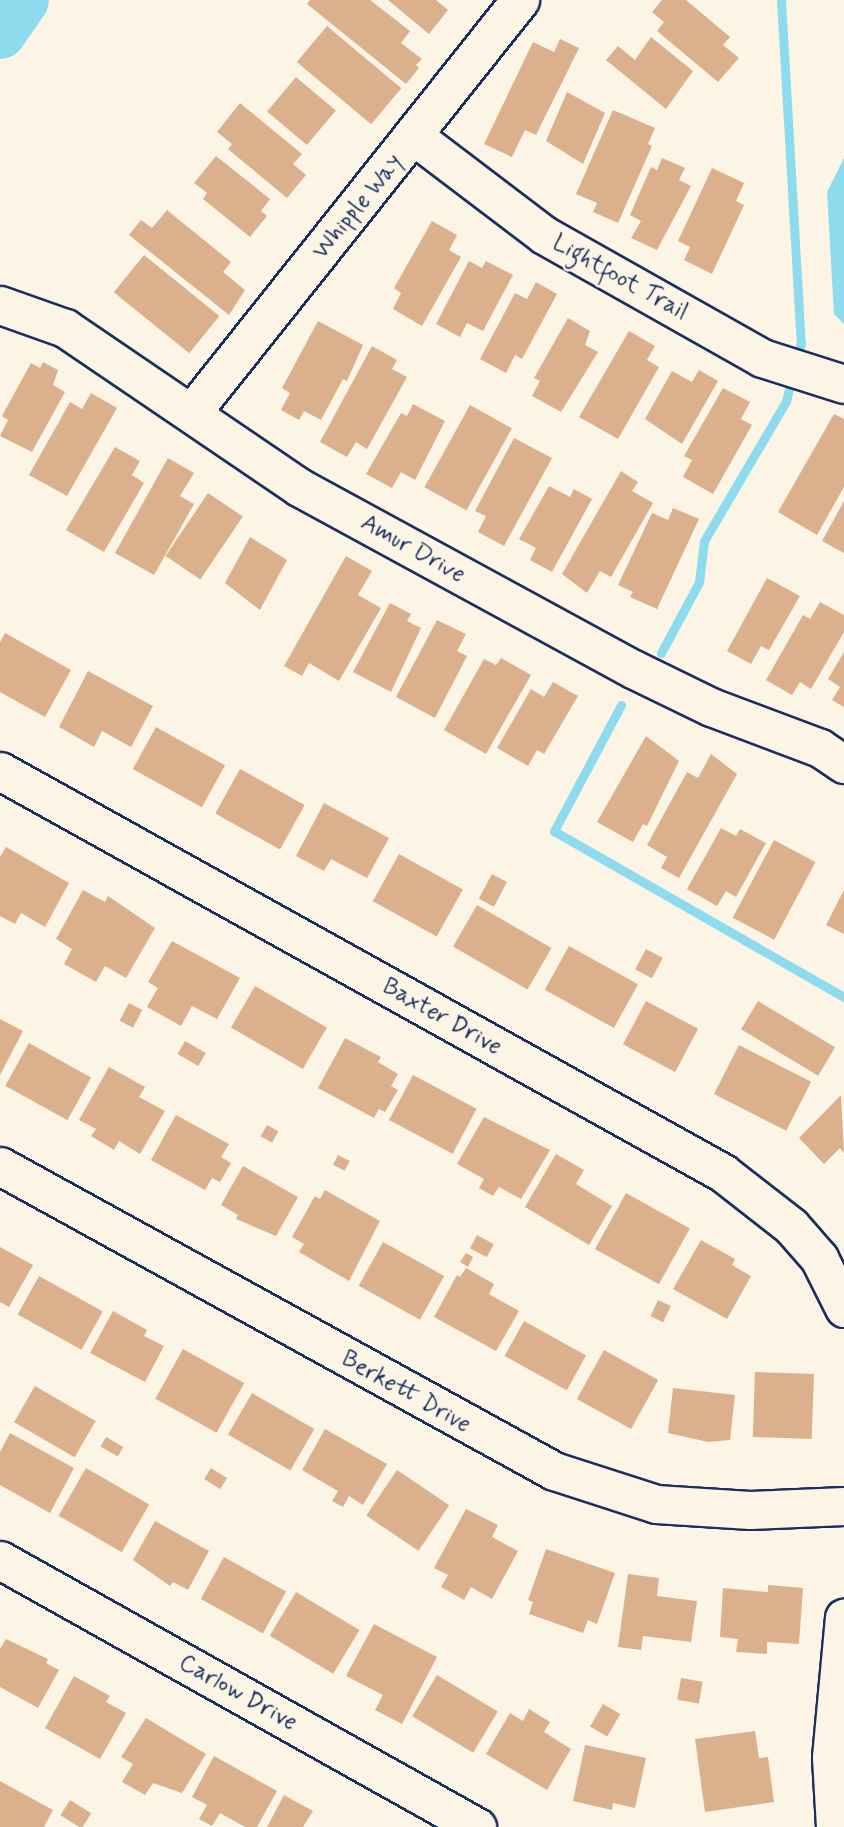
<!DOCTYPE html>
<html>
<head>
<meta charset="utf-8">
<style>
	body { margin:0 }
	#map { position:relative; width:844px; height:1827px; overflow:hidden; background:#fcf5e5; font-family:Mynerve,sans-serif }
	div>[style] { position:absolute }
	.water>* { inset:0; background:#8fdbee }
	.stream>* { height:9px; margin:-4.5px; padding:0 4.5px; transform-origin:4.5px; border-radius:4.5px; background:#8fdbee }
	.river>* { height:52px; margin:-26px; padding:0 26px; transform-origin:26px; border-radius:26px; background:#8fdbee }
	.building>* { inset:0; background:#dbb08c; transform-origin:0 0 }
	.roads { filter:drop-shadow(2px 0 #1b2f5e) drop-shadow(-2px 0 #1b2f5e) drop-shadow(0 2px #1b2f5e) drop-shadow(0 -2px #1b2f5e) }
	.minor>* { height:37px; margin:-18.5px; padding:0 18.5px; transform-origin:18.5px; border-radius:18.5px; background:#fcf5e5 }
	span { translate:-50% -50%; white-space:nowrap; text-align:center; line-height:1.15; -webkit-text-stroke:5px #fcf5e5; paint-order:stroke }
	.street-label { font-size:24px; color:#1b2f5e }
</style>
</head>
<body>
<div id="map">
	<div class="water">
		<i style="clip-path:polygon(844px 158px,844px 324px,834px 314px,827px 192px)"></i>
	</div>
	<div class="stream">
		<i style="left:781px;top:0;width:344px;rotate:86.7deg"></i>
		<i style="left:801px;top:343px;width:17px;rotate:103deg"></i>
		<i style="left:661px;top:653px;width:81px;rotate:-61.8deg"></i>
		<i style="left:699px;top:582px;width:41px;rotate:-83deg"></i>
		<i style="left:704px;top:541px;width:162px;rotate:-59.6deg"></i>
		<i style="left:786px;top:401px;width:25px;rotate:-76deg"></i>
		<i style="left:621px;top:705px;width:143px;rotate:118deg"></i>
		<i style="left:554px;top:831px;width:334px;rotate:29.8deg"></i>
	</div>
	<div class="river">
		<i style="left:0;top:33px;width:40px;rotate:-55.1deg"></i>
	</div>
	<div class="building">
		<i style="clip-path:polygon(310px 0,370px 0,410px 31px,401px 43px,422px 59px,416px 65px,419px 68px,406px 84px,307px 4px)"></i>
		<i style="clip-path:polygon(388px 0,436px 0,448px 10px,429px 34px)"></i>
		<i style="clip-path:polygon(662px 0,686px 0,730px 37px,723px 45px,739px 58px,718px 82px,657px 31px,664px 22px,652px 12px)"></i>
		<i style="left:327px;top:26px;width:97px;height:47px;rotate:40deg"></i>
		<i style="clip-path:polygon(651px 37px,693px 71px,666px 109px,606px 60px,618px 46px,635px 60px)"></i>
		<i style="clip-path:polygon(560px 39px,579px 48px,536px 135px,525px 130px,512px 157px,484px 144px,533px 42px,554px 52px)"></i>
		<i style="left:296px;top:77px;width:52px;height:45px;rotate:40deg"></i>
		<i style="clip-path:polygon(567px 92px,605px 113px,583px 164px,546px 141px)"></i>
		<i style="clip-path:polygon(240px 103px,302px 154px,293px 164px,306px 175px,287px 198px,228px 149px,232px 144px,217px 132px)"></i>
		<i style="clip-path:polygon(613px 110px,655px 128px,648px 144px,652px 146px,618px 223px,593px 212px,597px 203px,576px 194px)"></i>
		<i style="clip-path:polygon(216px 156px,270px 199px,261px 211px,267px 216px,250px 237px,203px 199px,207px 193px,194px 183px)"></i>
		<i style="clip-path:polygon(662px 158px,685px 168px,679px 180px,691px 186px,657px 250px,631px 238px,641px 221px,630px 215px,651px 167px,657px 170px)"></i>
		<i style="clip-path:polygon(712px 168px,744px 183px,736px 201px,744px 205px,712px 274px,684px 260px,690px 247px,678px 241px)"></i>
		<i style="clip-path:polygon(167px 210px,231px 262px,223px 272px,245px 290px,229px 315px,129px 235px,141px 220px,152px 228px)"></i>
		<i style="clip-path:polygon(432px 221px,457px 235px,449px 250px,461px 257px,422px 326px,393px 309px,401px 293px,394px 288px)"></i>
		<i style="left:144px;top:255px;width:97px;height:48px;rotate:39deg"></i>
		<i style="clip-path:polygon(469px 261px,482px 268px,486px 261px,513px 275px,483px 331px,467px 323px,460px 337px,436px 324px)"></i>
		<i style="clip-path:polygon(536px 282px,557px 294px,522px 359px,515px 355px,506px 373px,480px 359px,515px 293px,527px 299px)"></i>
		<i style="clip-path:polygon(568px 318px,590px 331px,585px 345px,598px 352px,561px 412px,532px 396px,540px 381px,534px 378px)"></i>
		<i style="clip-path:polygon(318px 321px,363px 345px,347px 381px,343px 379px,321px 420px,304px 411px,299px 420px,281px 410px,290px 393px,282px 388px)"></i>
		<i style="clip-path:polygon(629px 331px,655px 346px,647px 360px,659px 367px,618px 439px,579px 417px)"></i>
		<i style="clip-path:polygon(372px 346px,397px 360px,392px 369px,407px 377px,367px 449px,356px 442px,347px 457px,320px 442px)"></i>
		<i style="clip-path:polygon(43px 362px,58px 370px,53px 385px,65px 392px,32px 452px,0 436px,8px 420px,2px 416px,31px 363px,40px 368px)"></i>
		<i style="clip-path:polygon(699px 370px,718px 381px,682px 444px,645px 419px,672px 371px,692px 382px)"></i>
		<i style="clip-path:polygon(723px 388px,750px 402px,741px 419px,752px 425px,713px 494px,683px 477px,692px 460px,684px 456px)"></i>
		<i style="clip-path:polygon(91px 393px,117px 408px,67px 496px,29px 475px,70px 402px,82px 409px)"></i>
		<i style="clip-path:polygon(413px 404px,445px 421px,415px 480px,401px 472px,392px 488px,366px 474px,401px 413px,407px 416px)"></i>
		<i style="left:470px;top:405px;width:48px;height:94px;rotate:29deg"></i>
		<i style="clip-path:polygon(834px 414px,844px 419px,844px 487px,817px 535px,778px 512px)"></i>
		<i style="clip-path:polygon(514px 438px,552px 458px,504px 546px,478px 532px,486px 516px,475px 511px)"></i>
		<i style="clip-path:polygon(115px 447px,140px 461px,132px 475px,144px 483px,104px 552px,66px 530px)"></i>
		<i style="clip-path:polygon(168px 458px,194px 473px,180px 496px,194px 504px,154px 575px,115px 553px)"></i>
		<i style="clip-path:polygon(621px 471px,638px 482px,632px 491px,653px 503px,611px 577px,600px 571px,587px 593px,562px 574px)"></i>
		<i style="clip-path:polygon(549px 486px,570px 497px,574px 489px,592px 499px,552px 572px,530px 560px,536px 548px,519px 539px)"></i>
		<i style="left:208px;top:493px;width:42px;height:76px;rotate:34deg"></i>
		<i style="clip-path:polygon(844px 501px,844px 553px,822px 541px)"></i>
		<i style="clip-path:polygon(673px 508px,699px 519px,657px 609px,630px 597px,633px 592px,618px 585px,652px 513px,668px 520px)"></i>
		<i style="clip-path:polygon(250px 537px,287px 560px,260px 610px,225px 583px)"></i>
		<i style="clip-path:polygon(346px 556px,372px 571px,358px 595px,381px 608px,339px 681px,309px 663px,302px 676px,284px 666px)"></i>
		<i style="clip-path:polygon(767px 578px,800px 596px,769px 650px,761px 646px,751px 664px,727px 651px)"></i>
		<i style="clip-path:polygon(820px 602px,844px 615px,844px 632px,811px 689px,800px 682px,792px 695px,766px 680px,803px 615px,810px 619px)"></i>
		<i style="clip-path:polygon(390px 603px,411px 614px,407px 621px,421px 628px,391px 692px,353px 672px)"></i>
		<i style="clip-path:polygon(437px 620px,466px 634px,457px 651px,467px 656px,435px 718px,396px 697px)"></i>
		<i style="clip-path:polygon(5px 633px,71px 670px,45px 717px,0 692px,0 642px)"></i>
		<i style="clip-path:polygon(844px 652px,844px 707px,832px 700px,840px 687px,828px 679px)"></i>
		<i style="clip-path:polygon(501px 658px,531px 675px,486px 754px,444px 730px,484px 659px,496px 665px)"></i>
		<i style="clip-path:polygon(88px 671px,153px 706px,131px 747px,102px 731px,94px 747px,59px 727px)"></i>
		<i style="clip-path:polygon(553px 682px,578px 696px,544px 754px,537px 750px,528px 766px,497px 748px,531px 689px,544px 697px)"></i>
		<i style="left:156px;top:727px;width:79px;height:48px;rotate:29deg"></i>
		<i style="clip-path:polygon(646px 736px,679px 761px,647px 826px,643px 824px,633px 842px,597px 822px)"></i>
		<i style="clip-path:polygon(711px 754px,737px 774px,679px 878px,661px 868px,667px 857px,647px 845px,687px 772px,698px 778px)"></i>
		<i style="left:240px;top:769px;width:74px;height:51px;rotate:29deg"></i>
		<i style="clip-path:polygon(324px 803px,389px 838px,367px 878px,331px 859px,324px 871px,296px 856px)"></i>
		<i style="clip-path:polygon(721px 828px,736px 836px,740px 829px,766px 843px,736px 897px,726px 891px,717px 906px,687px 889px)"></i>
		<i style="left:774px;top:840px;width:47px;height:88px;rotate:28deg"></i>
		<i style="clip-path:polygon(6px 847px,69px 883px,45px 927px,21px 913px,15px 924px,0 916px,0 857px)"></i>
		<i style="left:399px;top:854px;width:73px;height:54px;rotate:29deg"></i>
		<i style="left:492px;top:874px;width:17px;height:28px;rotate:28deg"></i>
		<i style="clip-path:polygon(83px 890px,105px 902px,108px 896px,155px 928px,126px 978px,105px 966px,96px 982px,64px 964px,72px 949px,56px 939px)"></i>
		<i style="clip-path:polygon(844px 890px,844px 934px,826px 925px)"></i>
		<i style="left:477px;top:905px;width:86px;height:48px;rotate:30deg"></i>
		<i style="clip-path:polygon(172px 941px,240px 978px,217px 1019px,192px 1006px,181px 1026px,147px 1007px,158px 988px,148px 982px)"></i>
		<i style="left:569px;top:946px;width:79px;height:50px;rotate:29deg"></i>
		<i style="left:646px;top:949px;width:19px;height:23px;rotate:28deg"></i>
		<i style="left:255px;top:986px;width:83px;height:48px;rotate:30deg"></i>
		<i style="left:646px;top:1001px;width:59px;height:49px;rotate:28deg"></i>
		<i style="left:758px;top:1001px;width:90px;height:33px;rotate:31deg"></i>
		<i style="left:129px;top:1003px;width:15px;height:20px;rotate:28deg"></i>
		<i style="clip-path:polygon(0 1019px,23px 1031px,0 1075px)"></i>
		<i style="clip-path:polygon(345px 1038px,381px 1057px,378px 1062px,398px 1074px,391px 1086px,398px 1090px,385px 1112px,379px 1109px,374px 1118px,318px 1088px)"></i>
		<i style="left:185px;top:1041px;width:24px;height:15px;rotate:30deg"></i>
		<i style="left:29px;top:1043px;width:71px;height:49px;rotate:29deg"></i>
		<i style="left:739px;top:1045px;width:81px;height:55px;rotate:27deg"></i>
		<i style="clip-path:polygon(109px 1067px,145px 1087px,139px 1097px,165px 1111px,140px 1154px,119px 1141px,114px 1150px,91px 1136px,96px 1129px,79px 1120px)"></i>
		<i style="left:413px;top:1075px;width:72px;height:51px;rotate:28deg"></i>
		<i style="clip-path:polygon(841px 1095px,844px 1153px,840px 1148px,824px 1164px,799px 1138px)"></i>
		<i style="clip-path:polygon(176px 1115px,229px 1144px,221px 1157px,231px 1163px,220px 1182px,212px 1178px,205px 1190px,151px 1160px)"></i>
		<i style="clip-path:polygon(484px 1117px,550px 1150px,521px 1199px,499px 1187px,493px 1196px,479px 1188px,484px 1179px,457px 1164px)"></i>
		<i style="left:267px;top:1125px;width:13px;height:13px;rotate:29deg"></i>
		<i style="clip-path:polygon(556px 1154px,584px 1170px,576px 1184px,612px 1206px,589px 1245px,525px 1207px)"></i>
		<i style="left:338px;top:1155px;width:13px;height:11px;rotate:27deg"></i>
		<i style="clip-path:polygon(243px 1166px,298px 1197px,276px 1236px,236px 1219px,238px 1215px,221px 1205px)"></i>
		<i style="clip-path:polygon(325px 1190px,380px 1221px,349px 1281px,299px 1252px,304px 1244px,292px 1237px,315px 1196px,320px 1199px)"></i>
		<i style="left:626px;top:1193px;width:73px;height:64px;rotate:29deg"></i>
		<i style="left:477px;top:1235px;width:19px;height:15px;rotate:28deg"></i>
		<i style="clip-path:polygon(701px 1240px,735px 1259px,732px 1265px,751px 1276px,727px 1319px,673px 1289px)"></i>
		<i style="left:383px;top:1242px;width:70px;height:50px;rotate:29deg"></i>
		<i style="clip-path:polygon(0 1247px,33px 1265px,9px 1307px,0 1302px)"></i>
		<i style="clip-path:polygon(466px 1253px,473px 1257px,468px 1267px,460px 1262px)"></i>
		<i style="clip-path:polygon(466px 1268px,494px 1284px,489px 1294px,519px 1311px,496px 1351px,434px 1317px,457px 1275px,460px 1277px)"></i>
		<i style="left:39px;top:1276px;width:73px;height:44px;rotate:29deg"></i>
		<i style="left:658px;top:1300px;width:14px;height:18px;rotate:25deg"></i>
		<i style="clip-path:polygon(113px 1311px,147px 1330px,144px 1336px,164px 1346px,145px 1382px,90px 1353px)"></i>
		<i style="left:524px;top:1321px;width:71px;height:40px;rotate:29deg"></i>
		<i style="left:183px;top:1349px;width:70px;height:57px;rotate:29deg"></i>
		<i style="left:604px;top:1350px;width:62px;height:56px;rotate:29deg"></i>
		<i style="left:755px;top:1372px;width:59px;height:65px;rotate:2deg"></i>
		<i style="left:35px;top:1386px;width:70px;height:42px;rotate:30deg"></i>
		<i style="clip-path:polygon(673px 1388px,735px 1395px,730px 1440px,708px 1442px,668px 1433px)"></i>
		<i style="left:252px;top:1393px;width:72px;height:48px;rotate:30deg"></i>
		<i style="clip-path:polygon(325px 1429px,387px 1464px,363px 1505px,349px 1496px,343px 1507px,332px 1501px,338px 1491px,302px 1470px)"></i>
		<i style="clip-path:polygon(10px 1433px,74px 1468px,50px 1513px,0 1485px,0 1452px)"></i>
		<i style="left:106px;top:1437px;width:20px;height:11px;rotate:30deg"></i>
		<i style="left:86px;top:1468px;width:73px;height:55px;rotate:30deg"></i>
		<i style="left:211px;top:1468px;width:19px;height:13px;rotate:32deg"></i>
		<i style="left:397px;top:1470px;width:63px;height:55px;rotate:34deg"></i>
		<i style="clip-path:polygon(466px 1509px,498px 1525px,492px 1537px,518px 1551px,492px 1599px,471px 1587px,464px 1600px,441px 1587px,448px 1575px,434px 1568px)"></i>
		<i style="clip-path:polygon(155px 1521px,209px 1551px,188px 1590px,173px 1582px,170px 1586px,133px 1560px)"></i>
		<i style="clip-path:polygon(546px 1549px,615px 1573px,597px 1624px,588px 1620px,583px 1633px,529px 1614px,533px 1602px,528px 1600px)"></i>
		<i style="left:224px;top:1557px;width:71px;height:48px;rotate:29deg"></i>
		<i style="clip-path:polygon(628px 1574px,659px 1578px,657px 1596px,697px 1601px,691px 1642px,643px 1636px,641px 1650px,618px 1647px)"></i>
		<i style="clip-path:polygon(768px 1585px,803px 1588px,799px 1644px,767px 1642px,767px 1654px,736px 1652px,738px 1639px,720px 1637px,723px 1588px,768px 1592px)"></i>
		<i style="left:296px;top:1592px;width:74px;height:51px;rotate:31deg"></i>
		<i style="clip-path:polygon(374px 1624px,437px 1657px,402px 1724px,375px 1710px,383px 1695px,346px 1676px)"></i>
		<i style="clip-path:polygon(6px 1639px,48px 1659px,46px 1663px,59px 1670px,38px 1708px,0 1687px,0 1649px)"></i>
		<i style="left:437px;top:1675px;width:71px;height:48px;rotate:31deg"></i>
		<i style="clip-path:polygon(74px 1676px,110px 1696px,106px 1702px,126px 1713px,100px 1759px,45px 1728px)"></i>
		<i style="left:681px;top:1678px;width:22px;height:22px;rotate:10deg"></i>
		<i style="left:603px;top:1704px;width:20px;height:26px;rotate:30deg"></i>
		<i style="clip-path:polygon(529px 1709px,550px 1722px,544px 1732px,571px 1749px,547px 1790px,486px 1754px,510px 1713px,523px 1721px)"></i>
		<i style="clip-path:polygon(146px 1718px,206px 1754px,182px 1793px,153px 1783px,145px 1795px,122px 1782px,133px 1764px,121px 1757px)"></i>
		<i style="clip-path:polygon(755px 1731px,759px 1758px,768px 1757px,774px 1802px,705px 1812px,695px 1739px)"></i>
		<i style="clip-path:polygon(585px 1745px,646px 1758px,635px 1808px,613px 1803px,612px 1810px,573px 1801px)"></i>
		<i style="clip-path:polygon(214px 1756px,277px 1791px,257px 1827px,245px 1827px,220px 1813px,212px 1826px,199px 1819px,207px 1805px,192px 1797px)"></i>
		<i style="clip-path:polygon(0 1781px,53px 1810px,44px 1827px,0 1827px)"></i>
		<i style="clip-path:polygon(284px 1795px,313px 1811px,303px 1827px,267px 1827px)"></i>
		<i style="left:70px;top:1800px;width:25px;height:18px;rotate:32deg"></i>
	</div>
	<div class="roads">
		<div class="minor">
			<i style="left:415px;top:137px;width:162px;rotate:37.2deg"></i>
			<i style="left:544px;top:235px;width:250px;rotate:29.4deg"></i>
			<i style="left:762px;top:358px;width:86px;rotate:17.6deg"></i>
			<i style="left:0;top:305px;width:69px;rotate:19.5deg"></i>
			<i style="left:65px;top:328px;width:283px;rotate:34.2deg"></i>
			<i style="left:299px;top:487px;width:380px;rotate:28.6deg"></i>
			<i style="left:633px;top:669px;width:87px;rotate:26deg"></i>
			<i style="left:711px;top:707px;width:116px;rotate:20.6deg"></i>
			<i style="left:820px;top:748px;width:29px;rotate:34deg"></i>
			<i style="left:192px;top:412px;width:527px;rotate:-51.48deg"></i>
			<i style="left:0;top:771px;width:827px;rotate:29.07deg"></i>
			<i style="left:723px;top:1173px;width:86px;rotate:37.9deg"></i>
			<i style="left:791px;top:1226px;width:43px;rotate:48.8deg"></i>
			<i style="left:819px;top:1258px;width:56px;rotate:63.4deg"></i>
			<i style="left:0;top:1166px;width:632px;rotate:28.83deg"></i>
			<i style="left:554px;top:1471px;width:107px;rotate:17.9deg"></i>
			<i style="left:656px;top:1504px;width:94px;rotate:3.7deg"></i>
			<i style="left:750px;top:1510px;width:94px;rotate:-2.4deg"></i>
			<i style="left:0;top:1560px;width:547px;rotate:29.24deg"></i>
			<i style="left:835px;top:1827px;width:70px;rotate:-93.3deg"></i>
			<i style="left:831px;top:1757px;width:140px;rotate:-84.7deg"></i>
		</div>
	</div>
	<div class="street-label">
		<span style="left:358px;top:207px;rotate:-51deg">Whipple Way</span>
		<span style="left:620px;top:278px;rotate:29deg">Lightfoot Trail</span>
		<span style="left:413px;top:549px;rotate:29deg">Amur Drive</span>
		<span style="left:442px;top:1017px;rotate:29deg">Baxter Drive</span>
		<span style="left:406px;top:1392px;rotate:29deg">Berkett Drive</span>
		<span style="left:238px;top:1693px;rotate:29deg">Carlow Drive</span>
	</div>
</div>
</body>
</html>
